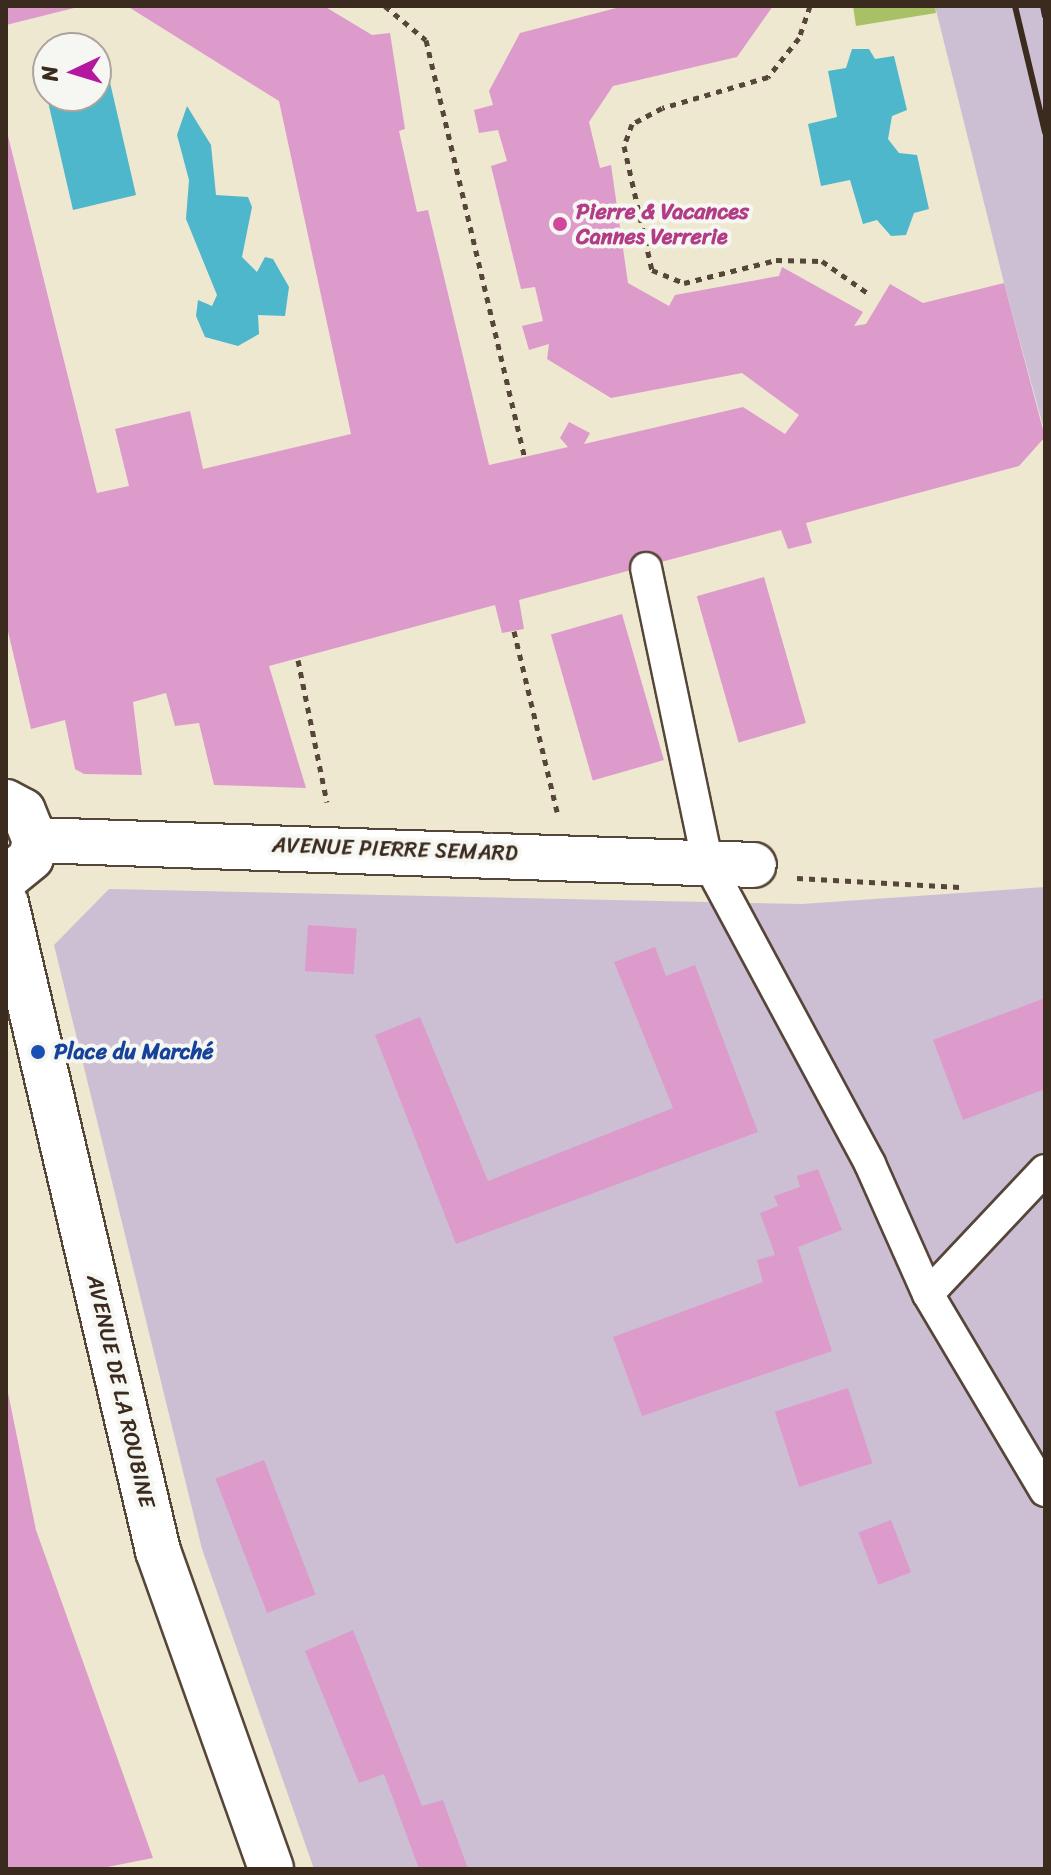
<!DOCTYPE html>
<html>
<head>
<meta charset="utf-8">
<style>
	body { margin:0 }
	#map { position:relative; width:1051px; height:1875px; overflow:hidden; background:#ede8cf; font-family:Sriracha,sans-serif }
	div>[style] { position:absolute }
	.industrial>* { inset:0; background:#ccbfd4 }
	.green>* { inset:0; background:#a8c167 }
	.water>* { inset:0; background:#4eb7cb }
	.building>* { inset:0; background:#dd9bcc; transform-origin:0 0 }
	.path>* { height:5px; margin-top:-2.5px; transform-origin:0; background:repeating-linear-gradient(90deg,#564639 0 6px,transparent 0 12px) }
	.roads { filter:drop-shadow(2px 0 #564639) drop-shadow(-2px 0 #564639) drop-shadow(0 2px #564639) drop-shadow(0 -2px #564639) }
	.lane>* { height:30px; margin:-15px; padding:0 15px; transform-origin:15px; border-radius:15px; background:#fff }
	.street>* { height:44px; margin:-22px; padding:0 22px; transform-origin:22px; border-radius:22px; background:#fff }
	.rail>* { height:6px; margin:-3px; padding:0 3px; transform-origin:3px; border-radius:3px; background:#3b2a1e }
	.dots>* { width:22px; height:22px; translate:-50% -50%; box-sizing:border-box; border:4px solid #f6f6f2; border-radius:50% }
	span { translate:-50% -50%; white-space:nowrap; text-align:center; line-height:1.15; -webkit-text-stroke:8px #f6f6f2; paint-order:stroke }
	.hotel-label { font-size:22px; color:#b23c85; font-weight:700 }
	.left { translate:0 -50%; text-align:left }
	.street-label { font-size:22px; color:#3b2a1e }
	.transit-label { font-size:22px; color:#164399; font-weight:700 }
	.frame { position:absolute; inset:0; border:8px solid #3b2a1e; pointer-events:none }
	.north { position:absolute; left:32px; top:32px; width:80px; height:80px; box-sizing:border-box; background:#f6f6f2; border:2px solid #aba49d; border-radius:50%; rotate:266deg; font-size:22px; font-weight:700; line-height:32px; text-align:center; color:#3b2a1e }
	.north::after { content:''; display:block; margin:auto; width:28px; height:36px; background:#b5179e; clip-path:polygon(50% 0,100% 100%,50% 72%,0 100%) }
</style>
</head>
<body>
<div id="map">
	<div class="industrial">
		<i style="clip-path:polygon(935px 6px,1045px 6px,1045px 433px,1004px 283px)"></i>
		<i style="clip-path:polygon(1045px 887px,1045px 1869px,314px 1869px,202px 1549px,54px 945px,109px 889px,802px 904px)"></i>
	</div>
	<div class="green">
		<i style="clip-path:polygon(853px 6px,935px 6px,936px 13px,856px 26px)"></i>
	</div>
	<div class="water">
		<i style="clip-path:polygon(852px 49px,869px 49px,875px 59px,894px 56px,907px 110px,892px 116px,888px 139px,899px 153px,917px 155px,929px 209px,914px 213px,906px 235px,891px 236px,877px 220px,863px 224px,850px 180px,821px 186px,808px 124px,837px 117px,828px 71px,846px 68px)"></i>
		<i style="clip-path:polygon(109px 78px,136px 195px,73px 210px,46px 93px,96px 96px,96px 81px)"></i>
		<i style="clip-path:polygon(187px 106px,211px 145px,216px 195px,248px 197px,252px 207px,242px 257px,257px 272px,265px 257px,273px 259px,289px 287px,285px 316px,258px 315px,259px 334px,238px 346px,205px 337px,196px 316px,198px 300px,212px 306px,217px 295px,186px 219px,189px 180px,177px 135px)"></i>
	</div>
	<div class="building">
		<i style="clip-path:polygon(6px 6px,78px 6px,78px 7px,6px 25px)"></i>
		<i style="clip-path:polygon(127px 6px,324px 6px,372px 35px,390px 33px,405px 129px,399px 131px,417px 212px,428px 210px,489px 465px,568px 447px,560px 438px,569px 422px,590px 433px,584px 444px,743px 407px,785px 434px,799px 415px,742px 373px,611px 398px,547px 359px,549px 344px,529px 350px,522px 326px,543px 321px,535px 287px,521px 289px,491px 166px,507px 161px,498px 130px,479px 133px,474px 110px,493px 105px,489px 91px,520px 33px,624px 6px,773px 6px,737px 57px,613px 86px,589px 122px,600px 168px,611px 165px,628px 283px,669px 306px,675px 295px,779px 276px,782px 267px,863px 312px,854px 326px,866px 324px,890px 284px,923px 303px,1004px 283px,1045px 437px,1019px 466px,806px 523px,812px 543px,788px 549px,781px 530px,519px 600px,524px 629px,502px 633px,495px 605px,269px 666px,306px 788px,214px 785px,199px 723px,175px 726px,166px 693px,133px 702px,142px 775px,84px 774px,75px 769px,65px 720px,31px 729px,6px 623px,6px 128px,97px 493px,129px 486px,115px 429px,190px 411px,203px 469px,351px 434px,279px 101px)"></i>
		<i style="left:764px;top:577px;width:152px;height:70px;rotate:74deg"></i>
		<i style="left:622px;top:614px;width:152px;height:74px;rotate:74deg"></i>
		<i style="left:308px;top:925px;width:49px;height:46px;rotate:4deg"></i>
		<i style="clip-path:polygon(655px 947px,666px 976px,695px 965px,758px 1132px,456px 1244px,375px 1035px,420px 1017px,488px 1181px,673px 1108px,614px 962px)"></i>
		<i style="clip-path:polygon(1045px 998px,1045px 1089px,963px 1120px,933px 1040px)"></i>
		<i style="clip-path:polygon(818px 1169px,842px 1230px,798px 1247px,832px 1351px,642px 1416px,613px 1337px,763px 1282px,757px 1260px,775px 1255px,760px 1213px,778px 1206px,774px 1196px,800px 1187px,797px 1176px)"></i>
		<i style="clip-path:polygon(6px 1383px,36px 1530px,153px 1858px,97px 1869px,6px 1869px)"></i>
		<i style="left:848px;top:1388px;width:79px;height:77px;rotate:72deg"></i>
		<i style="left:264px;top:1460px;width:144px;height:52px;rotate:69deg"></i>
		<i style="left:891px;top:1520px;width:56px;height:35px;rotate:69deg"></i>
		<i style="clip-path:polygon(353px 1630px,422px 1806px,443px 1800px,468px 1869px,419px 1869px,384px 1774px,359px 1783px,305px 1651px)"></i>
	</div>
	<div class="path">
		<i style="left:385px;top:6px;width:53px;rotate:39.7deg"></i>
		<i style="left:426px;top:40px;width:427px;rotate:76.7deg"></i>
		<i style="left:810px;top:6px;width:34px;rotate:109deg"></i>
		<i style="left:799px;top:38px;width:50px;rotate:128.5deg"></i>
		<i style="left:768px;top:77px;width:110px;rotate:163.7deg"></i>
		<i style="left:662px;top:108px;width:34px;rotate:152deg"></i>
		<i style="left:632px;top:124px;width:23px;rotate:110deg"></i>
		<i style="left:624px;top:146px;width:127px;rotate:77.3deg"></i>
		<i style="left:652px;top:270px;width:35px;rotate:22deg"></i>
		<i style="left:684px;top:283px;width:95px;rotate:-14deg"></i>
		<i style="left:776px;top:260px;width:46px;rotate:1.2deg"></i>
		<i style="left:822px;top:261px;width:57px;rotate:35.1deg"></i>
		<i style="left:514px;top:631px;width:186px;rotate:76.6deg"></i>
		<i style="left:298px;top:660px;width:145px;rotate:78.5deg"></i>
		<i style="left:797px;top:878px;width:163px;rotate:3.2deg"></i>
	</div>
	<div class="roads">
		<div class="lane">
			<i style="left:646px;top:568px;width:299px;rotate:78.2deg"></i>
			<i style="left:707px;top:861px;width:344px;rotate:61.7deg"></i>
			<i style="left:870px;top:1164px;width:142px;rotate:66deg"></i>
			<i style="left:928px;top:1294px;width:229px;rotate:59.3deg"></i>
			<i style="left:928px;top:1294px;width:170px;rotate:-46.7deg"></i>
		</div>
		<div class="street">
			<i style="left:6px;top:802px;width:19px;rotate:28deg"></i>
			<i style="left:23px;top:811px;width:31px;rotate:68deg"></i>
			<i style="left:35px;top:840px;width:18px;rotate:103deg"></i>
			<i style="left:31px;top:858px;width:32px;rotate:141deg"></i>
			<i style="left:35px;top:840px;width:719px;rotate:1.99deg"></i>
			<i style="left:6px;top:903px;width:666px;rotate:76.8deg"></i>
			<i style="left:158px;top:1551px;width:337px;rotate:70.4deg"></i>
		</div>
	</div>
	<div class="rail">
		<i style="left:1015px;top:6px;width:130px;rotate:76.6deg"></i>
		<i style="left:1043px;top:6px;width:10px;rotate:79deg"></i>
	</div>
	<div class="dots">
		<i style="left:560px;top:224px;background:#d1479c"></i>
		<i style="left:38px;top:1052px;background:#1a4fb4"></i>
	</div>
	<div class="hotel-label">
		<span class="left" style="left:576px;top:224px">Pierre &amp; Vacances<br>Cannes Verrerie</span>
	</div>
	<div class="street-label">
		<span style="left:395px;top:849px;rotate:2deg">AVENUE PIERRE SEMARD</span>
		<span style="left:121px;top:1391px;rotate:77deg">AVENUE DE LA ROUBINE</span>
	</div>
	<div class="transit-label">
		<span class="left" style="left:54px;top:1052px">Place du Marché</span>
	</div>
	<div class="frame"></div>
	<div class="north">N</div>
</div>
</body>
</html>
